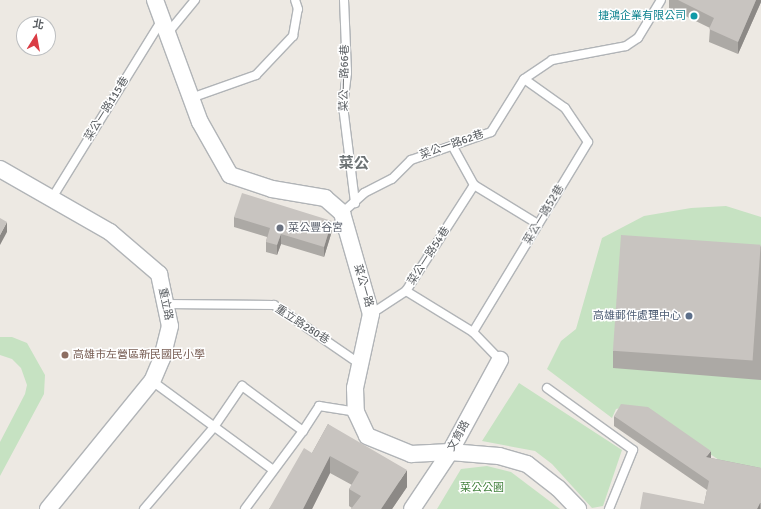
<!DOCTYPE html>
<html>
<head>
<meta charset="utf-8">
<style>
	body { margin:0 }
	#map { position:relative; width:761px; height:509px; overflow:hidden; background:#ede9e3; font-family:Signika,"Noto Sans TC",sans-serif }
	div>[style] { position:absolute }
	.green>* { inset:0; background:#c6e2c2 }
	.roads { filter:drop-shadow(1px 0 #b1b4b7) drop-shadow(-1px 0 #b1b4b7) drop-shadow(0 1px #b1b4b7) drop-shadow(0 -1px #b1b4b7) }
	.service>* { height:8px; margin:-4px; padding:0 4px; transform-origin:4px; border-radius:4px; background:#fff }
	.minor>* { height:16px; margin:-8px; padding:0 8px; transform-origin:8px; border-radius:8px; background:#fff }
	.wall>* { inset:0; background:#aca9a5 }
	.shaded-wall>* { inset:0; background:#8c8986 }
	.building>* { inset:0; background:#c8c4c0; transform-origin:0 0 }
	.dots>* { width:11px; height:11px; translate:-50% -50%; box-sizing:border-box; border:2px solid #fff; border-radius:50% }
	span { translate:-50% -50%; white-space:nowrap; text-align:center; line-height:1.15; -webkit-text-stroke:3px #fff; paint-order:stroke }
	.culture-label { font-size:11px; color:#0d838f }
	.right { translate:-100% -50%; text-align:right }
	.street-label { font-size:11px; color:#5b5f63 }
	.worship-label { font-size:11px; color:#5b616d }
	.left { translate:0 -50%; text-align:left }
	.service-label { font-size:11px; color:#4e5e75 }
	.education-label { font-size:11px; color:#785e54 }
	.park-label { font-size:11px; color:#42813c }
	.district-label { font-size:15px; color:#6c7274; font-weight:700 }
	.north { position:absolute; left:16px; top:16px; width:40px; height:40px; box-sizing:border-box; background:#fff; border:1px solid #bdbfc1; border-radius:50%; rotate:11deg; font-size:11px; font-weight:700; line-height:16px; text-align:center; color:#5b5f63 }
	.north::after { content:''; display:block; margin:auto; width:14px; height:18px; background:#da3c44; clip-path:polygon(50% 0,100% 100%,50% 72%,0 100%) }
</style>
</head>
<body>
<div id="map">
	<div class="green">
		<i style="clip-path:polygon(726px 206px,761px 217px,761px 468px,722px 462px,650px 414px,626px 407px,616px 409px,612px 418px,547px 369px,561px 341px,576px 329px,602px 238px,644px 216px,691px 208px)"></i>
		<i style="clip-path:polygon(0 337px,12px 337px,27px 343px,45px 375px,44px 394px,0 476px,0 442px,25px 394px,27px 385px,21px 368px,12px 359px,0 355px)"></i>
		<i style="clip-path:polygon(519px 383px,622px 450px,603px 506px,592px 508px,552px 464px,535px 451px,482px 441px)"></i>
		<i style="clip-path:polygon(487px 466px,511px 472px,560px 509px,437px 509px,461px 469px)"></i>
	</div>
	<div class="roads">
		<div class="service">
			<i style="left:344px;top:0;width:73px;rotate:87.6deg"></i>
			<i style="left:347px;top:73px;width:33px;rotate:97deg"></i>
			<i style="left:343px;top:106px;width:98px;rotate:82.9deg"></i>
			<i style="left:167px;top:34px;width:44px;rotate:-50.5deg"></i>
			<i style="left:191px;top:98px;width:69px;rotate:-19.5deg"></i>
			<i style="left:256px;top:75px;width:54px;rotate:-46.5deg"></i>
			<i style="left:293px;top:36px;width:27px;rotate:-80deg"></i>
			<i style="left:298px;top:9px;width:9px;rotate:-108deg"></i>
			<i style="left:453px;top:147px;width:43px;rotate:61.1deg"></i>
			<i style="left:474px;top:185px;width:75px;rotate:31.4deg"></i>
			<i style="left:52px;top:198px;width:209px;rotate:-58.3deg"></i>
			<i style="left:342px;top:213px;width:30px;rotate:-42deg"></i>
			<i style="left:364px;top:193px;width:31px;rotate:-27deg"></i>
			<i style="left:392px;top:179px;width:27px;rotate:-45deg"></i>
			<i style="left:411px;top:160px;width:85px;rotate:-19.3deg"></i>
			<i style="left:491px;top:132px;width:62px;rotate:-58.1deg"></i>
			<i style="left:524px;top:79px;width:34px;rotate:-34deg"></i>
			<i style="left:552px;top:60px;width:75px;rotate:-10.7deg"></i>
			<i style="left:626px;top:46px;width:14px;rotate:-34deg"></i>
			<i style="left:638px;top:38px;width:44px;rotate:-58.8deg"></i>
			<i style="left:406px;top:291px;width:79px;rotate:31.5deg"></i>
			<i style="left:165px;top:304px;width:109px;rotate:0.5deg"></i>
			<i style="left:274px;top:305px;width:104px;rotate:34.5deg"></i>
			<i style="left:371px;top:314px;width:42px;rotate:-33.3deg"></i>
			<i style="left:406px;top:291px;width:126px;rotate:-57.3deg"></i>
			<i style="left:500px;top:360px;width:39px;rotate:-134deg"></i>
			<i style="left:473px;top:332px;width:222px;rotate:-58.8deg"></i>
			<i style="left:588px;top:142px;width:41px;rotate:-124.1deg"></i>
			<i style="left:565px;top:108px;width:50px;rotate:-144.7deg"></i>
			<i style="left:152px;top:381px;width:150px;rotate:36.3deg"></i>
			<i style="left:547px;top:388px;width:106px;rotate:35.8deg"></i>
			<i style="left:633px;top:450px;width:64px;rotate:112.1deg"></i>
			<i style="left:144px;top:509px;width:108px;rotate:-49.5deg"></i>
			<i style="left:214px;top:427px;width:50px;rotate:-55.7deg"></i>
			<i style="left:242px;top:386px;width:76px;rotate:36.4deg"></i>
			<i style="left:303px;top:431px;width:30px;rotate:-57deg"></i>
			<i style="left:319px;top:406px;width:37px;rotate:9deg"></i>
			<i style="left:245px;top:509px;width:97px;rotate:-53.4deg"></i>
		</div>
		<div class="minor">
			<i style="left:155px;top:0;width:130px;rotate:69.8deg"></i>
			<i style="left:200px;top:122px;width:61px;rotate:60.5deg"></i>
			<i style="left:230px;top:175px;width:44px;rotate:18.4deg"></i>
			<i style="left:272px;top:189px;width:54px;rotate:9.6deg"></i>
			<i style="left:325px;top:198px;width:23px;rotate:41deg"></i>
			<i style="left:342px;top:213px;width:105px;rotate:74deg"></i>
			<i style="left:371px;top:314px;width:76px;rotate:102.2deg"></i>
			<i style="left:355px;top:388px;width:24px;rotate:88deg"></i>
			<i style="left:356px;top:412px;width:26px;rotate:65deg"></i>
			<i style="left:367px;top:436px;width:48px;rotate:22.2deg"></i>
			<i style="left:411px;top:454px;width:39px;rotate:-3deg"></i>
			<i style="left:450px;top:452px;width:49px;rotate:4.7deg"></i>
			<i style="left:499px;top:456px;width:29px;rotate:16deg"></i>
			<i style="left:527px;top:464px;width:39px;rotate:38deg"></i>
			<i style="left:558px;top:488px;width:29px;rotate:46deg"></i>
			<i style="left:0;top:169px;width:127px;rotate:29.8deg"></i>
			<i style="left:110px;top:232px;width:65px;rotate:40.6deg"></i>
			<i style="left:159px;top:274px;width:53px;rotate:78.1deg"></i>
			<i style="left:170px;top:326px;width:33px;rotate:104deg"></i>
			<i style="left:162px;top:358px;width:25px;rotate:113deg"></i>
			<i style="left:152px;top:381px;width:165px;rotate:129.1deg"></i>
			<i style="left:412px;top:509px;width:69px;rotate:-56.3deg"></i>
			<i style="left:450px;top:452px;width:105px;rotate:-61.5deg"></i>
		</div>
	</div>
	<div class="wall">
		<i style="clip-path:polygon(669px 0,761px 0,761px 2px,738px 54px,709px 42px,710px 28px,669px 8px)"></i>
		<i style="clip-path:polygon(234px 217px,332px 231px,324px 257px,281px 244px,277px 255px,266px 252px,266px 242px,267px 237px,234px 227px)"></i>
		<i style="clip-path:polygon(761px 246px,761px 380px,613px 368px,613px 351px)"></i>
		<i style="clip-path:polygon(614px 416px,711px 458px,761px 468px,761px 509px,640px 509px,704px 504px,707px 490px,614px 426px)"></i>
		<i style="clip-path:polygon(328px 424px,407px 487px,392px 509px,351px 509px,352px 508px,349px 506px,349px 489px,352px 485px,330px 473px,312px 509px,269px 509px,312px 453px)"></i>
	</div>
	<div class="shaded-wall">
		<i style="clip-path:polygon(756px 0,761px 0,761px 2px,738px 54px,738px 42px)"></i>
		<i style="clip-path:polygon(332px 221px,332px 231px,324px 257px,324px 247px)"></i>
		<i style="clip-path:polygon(7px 222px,7px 232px,0 245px,0 235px)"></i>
		<i style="clip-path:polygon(281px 234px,281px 244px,277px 255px,277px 245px)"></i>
		<i style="clip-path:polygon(711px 451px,711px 460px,706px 457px)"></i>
		<i style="clip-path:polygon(330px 456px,330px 473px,312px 509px,303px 509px)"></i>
		<i style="clip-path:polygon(407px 470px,407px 487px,392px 509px,381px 509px)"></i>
		<i style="clip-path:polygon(760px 503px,760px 509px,757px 509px)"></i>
	</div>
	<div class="building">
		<i style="clip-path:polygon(678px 0,756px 0,738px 42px,709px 29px,714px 18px)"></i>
		<i style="clip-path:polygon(242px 193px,332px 221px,324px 247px,281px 234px,277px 245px,266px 242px,270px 228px,234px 217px)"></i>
		<i style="clip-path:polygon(0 218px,7px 222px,0 235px)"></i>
		<i style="left:621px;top:235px;width:140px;height:116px;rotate:4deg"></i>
		<i style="clip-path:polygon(621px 404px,648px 407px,711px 451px,706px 457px,761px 468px,761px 503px,760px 503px,757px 509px,640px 509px,643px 492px,704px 504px,709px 481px,614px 416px)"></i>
		<i style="clip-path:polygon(328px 424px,407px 470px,381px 509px,351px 509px,361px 496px,349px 489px,359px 472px,330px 456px,303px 509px,269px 509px,304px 448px,312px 453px)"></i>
	</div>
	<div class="dots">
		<i style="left:694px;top:16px;background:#0f9aa8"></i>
		<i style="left:280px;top:228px;background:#6b7280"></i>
		<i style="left:689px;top:316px;background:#5c6f8a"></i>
		<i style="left:65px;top:355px;background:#8d6e63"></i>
	</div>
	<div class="culture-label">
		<span class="right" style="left:686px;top:16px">捷鴻企業有限公司</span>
	</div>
	<div class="street-label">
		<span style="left:345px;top:78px;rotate:-89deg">菜公一路66巷</span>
		<span style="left:107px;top:109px;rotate:-58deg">菜公一路115巷</span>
		<span style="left:452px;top:145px;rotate:-19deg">菜公一路62巷</span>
		<span style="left:544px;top:215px;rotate:-59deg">菜公一路52巷</span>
		<span style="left:429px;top:256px;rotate:-57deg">菜公一路54巷</span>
		<span style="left:363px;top:286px;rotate:74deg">菜公一路</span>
		<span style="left:165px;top:304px;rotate:78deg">重立路</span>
		<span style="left:302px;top:325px;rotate:33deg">重立路280巷</span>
		<span style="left:459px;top:436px;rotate:-61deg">文育路</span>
	</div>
	<div class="worship-label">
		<span class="left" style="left:288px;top:228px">菜公豐谷宮</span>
	</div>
	<div class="service-label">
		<span class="right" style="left:681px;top:316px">高雄郵件處理中心</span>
	</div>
	<div class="education-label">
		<span class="left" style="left:73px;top:355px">高雄市左營區新民國民小學</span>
	</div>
	<div class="park-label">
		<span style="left:482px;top:488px">菜公公園</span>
	</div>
	<div class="district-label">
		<span style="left:354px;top:164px">菜公</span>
	</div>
	<div class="north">北</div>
</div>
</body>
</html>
